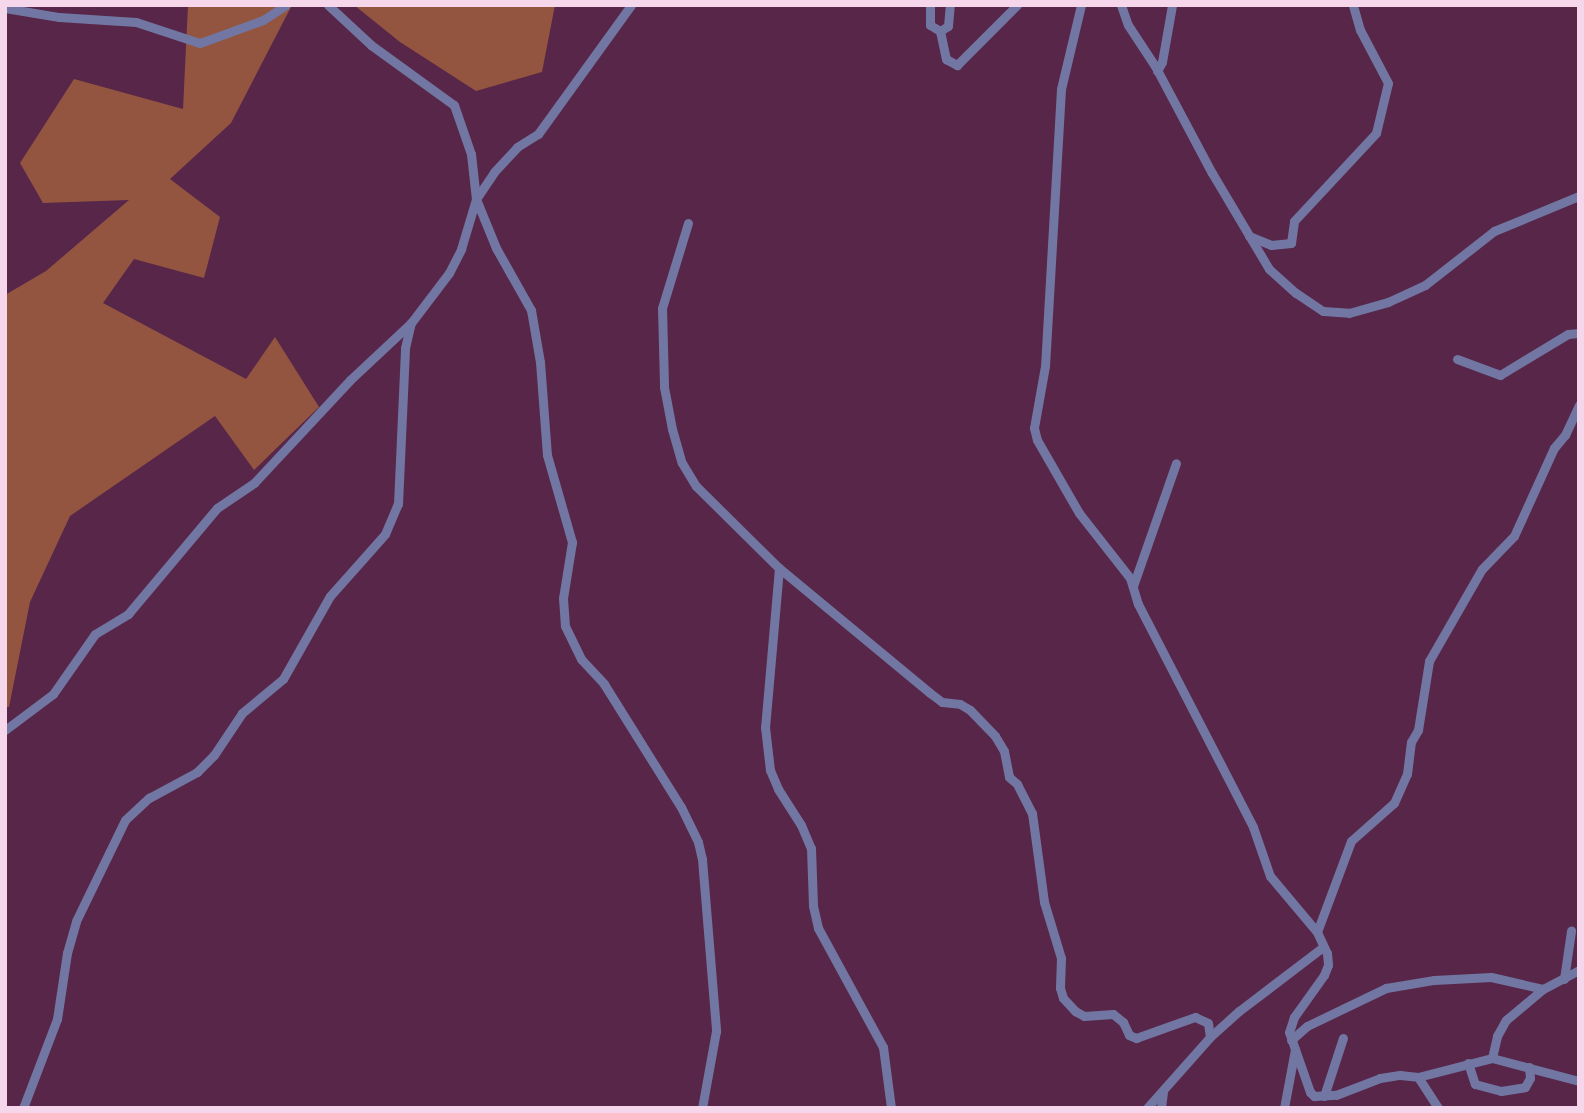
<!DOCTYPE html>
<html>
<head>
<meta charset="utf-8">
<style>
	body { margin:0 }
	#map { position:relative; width:1584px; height:1113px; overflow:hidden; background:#572649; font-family:"Fira Sans",sans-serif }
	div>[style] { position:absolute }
	.forest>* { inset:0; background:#935540 }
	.minor>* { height:9px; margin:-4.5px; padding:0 4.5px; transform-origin:4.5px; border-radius:4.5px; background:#7276a2 }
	span { translate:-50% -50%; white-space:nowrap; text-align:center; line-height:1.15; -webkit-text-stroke:7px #4b1b3e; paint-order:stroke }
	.frame { position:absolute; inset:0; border:7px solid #f5d6ea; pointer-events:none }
</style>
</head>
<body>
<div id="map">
	<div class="forest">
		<i style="clip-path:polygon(188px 5px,292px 5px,231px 123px,170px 179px,220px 217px,204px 278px,134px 259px,103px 303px,246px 379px,275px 337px,319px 407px,254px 470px,215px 416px,70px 516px,30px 602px,9px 707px,5px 707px,5px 295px,46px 271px,129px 200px,43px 203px,20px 163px,74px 79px,183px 109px)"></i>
		<i style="clip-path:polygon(354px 5px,555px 5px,542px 72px,476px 91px,400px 42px)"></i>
	</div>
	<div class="minor">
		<i style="left:328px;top:5px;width:59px;rotate:42.9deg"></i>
		<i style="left:371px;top:45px;width:102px;rotate:35.9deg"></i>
		<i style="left:454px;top:105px;width:52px;rotate:70.9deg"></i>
		<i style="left:471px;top:154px;width:45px;rotate:83.7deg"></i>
		<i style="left:476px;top:199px;width:53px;rotate:67.8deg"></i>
		<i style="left:496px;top:248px;width:71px;rotate:60.6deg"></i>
		<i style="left:531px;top:310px;width:53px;rotate:80.2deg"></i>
		<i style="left:540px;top:362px;width:93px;rotate:85.7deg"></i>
		<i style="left:547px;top:455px;width:91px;rotate:74deg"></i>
		<i style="left:572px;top:542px;width:57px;rotate:99.1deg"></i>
		<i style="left:563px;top:598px;width:28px;rotate:86deg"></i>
		<i style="left:565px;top:626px;width:37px;rotate:64deg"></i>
		<i style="left:581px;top:659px;width:34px;rotate:47deg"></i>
		<i style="left:604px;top:684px;width:145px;rotate:58deg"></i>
		<i style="left:681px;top:807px;width:39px;rotate:64deg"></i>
		<i style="left:698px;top:842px;width:17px;rotate:77deg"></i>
		<i style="left:702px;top:859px;width:173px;rotate:85.3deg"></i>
		<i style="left:716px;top:1031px;width:78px;rotate:100.3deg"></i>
		<i style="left:930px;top:5px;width:20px;rotate:90deg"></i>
		<i style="left:930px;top:25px;width:12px;rotate:31deg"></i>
		<i style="left:940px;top:31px;width:9px;rotate:-32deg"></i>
		<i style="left:948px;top:26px;width:21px;rotate:-85deg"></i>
		<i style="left:1081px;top:5px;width:86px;rotate:103.4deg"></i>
		<i style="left:1061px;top:89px;width:277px;rotate:93.3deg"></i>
		<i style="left:1045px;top:366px;width:63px;rotate:100.1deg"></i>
		<i style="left:1034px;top:428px;width:12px;rotate:76deg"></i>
		<i style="left:1037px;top:440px;width:84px;rotate:60.1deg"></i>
		<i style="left:1079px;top:513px;width:83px;rotate:51.9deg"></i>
		<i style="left:1130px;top:578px;width:27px;rotate:73deg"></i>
		<i style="left:1138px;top:604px;width:251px;rotate:62.7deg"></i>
		<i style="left:1253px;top:827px;width:52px;rotate:70.9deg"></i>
		<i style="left:1270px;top:876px;width:73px;rotate:50deg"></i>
		<i style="left:1317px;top:932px;width:23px;rotate:65deg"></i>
		<i style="left:1327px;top:953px;width:12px;rotate:85deg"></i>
		<i style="left:1328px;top:965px;width:11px;rotate:112deg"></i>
		<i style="left:1324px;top:975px;width:52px;rotate:125.5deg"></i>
		<i style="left:1294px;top:1017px;width:16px;rotate:108deg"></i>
		<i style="left:1289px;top:1032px;width:64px;rotate:70.7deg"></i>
		<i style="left:1310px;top:1092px;width:6px;rotate:45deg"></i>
		<i style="left:1314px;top:1096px;width:22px;rotate:-3deg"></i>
		<i style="left:1336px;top:1095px;width:47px;rotate:-21.1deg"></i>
		<i style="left:1380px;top:1078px;width:20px;rotate:-9deg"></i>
		<i style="left:1400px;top:1075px;width:18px;rotate:6deg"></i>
		<i style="left:1418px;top:1077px;width:76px;rotate:-14.4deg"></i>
		<i style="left:1492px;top:1058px;width:90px;rotate:14.8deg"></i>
		<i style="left:1121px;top:5px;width:21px;rotate:71deg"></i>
		<i style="left:1128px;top:25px;width:49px;rotate:56.6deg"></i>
		<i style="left:1155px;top:66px;width:121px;rotate:62deg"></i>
		<i style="left:1212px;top:173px;width:112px;rotate:59.3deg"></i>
		<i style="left:1269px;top:269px;width:36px;rotate:42deg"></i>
		<i style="left:1296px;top:293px;width:32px;rotate:34deg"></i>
		<i style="left:1323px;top:311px;width:26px;rotate:4deg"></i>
		<i style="left:1349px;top:313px;width:41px;rotate:-15.8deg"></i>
		<i style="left:1388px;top:302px;width:41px;rotate:-24.7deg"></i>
		<i style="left:1425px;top:285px;width:88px;rotate:-38deg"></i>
		<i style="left:1494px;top:231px;width:92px;rotate:-22.4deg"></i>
		<i style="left:5px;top:8px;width:55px;rotate:9.5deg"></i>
		<i style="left:59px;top:17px;width:77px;rotate:3.7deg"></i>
		<i style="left:136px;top:22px;width:67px;rotate:18.2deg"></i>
		<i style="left:200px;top:43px;width:67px;rotate:-20.1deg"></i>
		<i style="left:263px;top:20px;width:27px;rotate:-33deg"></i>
		<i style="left:940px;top:31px;width:29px;rotate:78deg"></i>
		<i style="left:946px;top:59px;width:13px;rotate:29deg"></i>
		<i style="left:957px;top:65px;width:85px;rotate:-45deg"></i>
		<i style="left:1157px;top:71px;width:10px;rotate:-61deg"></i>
		<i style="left:1162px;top:62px;width:58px;rotate:-80deg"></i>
		<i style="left:688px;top:223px;width:89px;rotate:107deg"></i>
		<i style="left:662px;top:308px;width:79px;rotate:88.5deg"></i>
		<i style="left:664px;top:387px;width:43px;rotate:79.2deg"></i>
		<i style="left:672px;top:429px;width:35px;rotate:74deg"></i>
		<i style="left:682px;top:463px;width:27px;rotate:59deg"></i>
		<i style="left:696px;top:486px;width:117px;rotate:44.7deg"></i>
		<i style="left:779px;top:568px;width:196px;rotate:39.6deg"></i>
		<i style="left:930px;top:693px;width:15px;rotate:37deg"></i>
		<i style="left:942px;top:702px;width:18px;rotate:6deg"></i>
		<i style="left:960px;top:704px;width:12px;rotate:31deg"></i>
		<i style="left:970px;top:710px;width:36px;rotate:46deg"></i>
		<i style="left:995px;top:736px;width:17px;rotate:59deg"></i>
		<i style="left:1004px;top:751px;width:26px;rotate:79deg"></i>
		<i style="left:1009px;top:777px;width:11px;rotate:41deg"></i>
		<i style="left:1017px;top:784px;width:33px;rotate:63deg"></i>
		<i style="left:1032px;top:813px;width:90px;rotate:82.3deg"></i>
		<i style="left:1044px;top:902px;width:59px;rotate:73.1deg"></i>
		<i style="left:1061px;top:958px;width:30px;rotate:92deg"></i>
		<i style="left:1060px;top:988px;width:10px;rotate:73deg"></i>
		<i style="left:1063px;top:998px;width:18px;rotate:47deg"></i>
		<i style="left:1075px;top:1011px;width:10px;rotate:29deg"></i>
		<i style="left:1084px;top:1016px;width:29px;rotate:-4deg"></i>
		<i style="left:1113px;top:1014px;width:13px;rotate:39deg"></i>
		<i style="left:1123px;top:1022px;width:14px;rotate:65deg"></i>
		<i style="left:1129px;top:1035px;width:8px;rotate:23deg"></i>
		<i style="left:1136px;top:1038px;width:63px;rotate:-19.6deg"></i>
		<i style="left:1195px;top:1017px;width:14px;rotate:25deg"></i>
		<i style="left:1208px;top:1023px;width:14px;rotate:82deg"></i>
		<i style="left:1249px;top:236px;width:24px;rotate:22deg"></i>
		<i style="left:1271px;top:245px;width:20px;rotate:-6deg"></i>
		<i style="left:1291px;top:243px;width:22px;rotate:-82deg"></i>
		<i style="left:1294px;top:221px;width:120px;rotate:-47deg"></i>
		<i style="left:1376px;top:133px;width:51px;rotate:-76.5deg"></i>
		<i style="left:1388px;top:83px;width:60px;rotate:-117.8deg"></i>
		<i style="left:1360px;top:30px;width:26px;rotate:-106deg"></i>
		<i style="left:1457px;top:359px;width:46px;rotate:20.4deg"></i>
		<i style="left:1500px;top:375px;width:79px;rotate:-31.1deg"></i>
		<i style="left:1568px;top:334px;width:11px;rotate:-5deg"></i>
		<i style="left:779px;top:568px;width:160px;rotate:95deg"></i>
		<i style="left:765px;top:727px;width:43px;rotate:83.4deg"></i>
		<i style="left:770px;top:770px;width:21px;rotate:67deg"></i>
		<i style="left:778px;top:789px;width:43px;rotate:57.4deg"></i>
		<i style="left:801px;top:825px;width:25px;rotate:67deg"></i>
		<i style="left:811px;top:848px;width:58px;rotate:88deg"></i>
		<i style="left:813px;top:906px;width:23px;rotate:77deg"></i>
		<i style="left:818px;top:928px;width:136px;rotate:61.4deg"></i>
		<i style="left:883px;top:1047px;width:62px;rotate:82.5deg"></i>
		<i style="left:1133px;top:586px;width:130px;rotate:-70.7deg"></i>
		<i style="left:5px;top:730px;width:60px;rotate:-36.9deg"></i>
		<i style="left:53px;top:694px;width:73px;rotate:-55deg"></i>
		<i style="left:95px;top:634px;width:39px;rotate:-31deg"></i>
		<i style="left:128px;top:614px;width:138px;rotate:-50deg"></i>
		<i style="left:217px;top:508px;width:45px;rotate:-34deg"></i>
		<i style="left:254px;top:483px;width:141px;rotate:-47deg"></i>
		<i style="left:350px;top:380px;width:83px;rotate:-43.1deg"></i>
		<i style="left:1317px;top:932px;width:97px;rotate:-69.5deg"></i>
		<i style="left:1351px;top:841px;width:57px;rotate:-41.5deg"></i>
		<i style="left:1394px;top:803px;width:32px;rotate:-66deg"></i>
		<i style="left:1407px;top:774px;width:32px;rotate:-83deg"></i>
		<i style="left:1411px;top:742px;width:14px;rotate:-60deg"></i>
		<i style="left:1418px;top:730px;width:70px;rotate:-80.9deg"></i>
		<i style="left:1429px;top:661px;width:106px;rotate:-60.1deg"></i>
		<i style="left:1482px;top:569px;width:46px;rotate:-45.9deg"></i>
		<i style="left:1514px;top:536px;width:97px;rotate:-65.6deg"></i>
		<i style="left:1554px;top:448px;width:17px;rotate:-50deg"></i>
		<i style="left:1565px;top:435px;width:33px;rotate:-65deg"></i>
		<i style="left:1564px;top:979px;width:49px;rotate:-81.7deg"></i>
		<i style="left:1291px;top:1040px;width:21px;rotate:-41deg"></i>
		<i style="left:1307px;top:1026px;width:88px;rotate:-25.7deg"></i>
		<i style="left:1386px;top:988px;width:49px;rotate:-9.5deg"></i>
		<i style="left:1434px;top:980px;width:57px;rotate:-3deg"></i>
		<i style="left:1491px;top:977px;width:53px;rotate:13deg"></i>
		<i style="left:1492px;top:1058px;width:23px;rotate:-77deg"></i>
		<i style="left:1497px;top:1036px;width:18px;rotate:-61deg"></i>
		<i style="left:1506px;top:1020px;width:48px;rotate:-40deg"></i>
		<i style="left:1543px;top:989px;width:41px;rotate:-27.8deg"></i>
		<i style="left:1468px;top:1063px;width:22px;rotate:72deg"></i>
		<i style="left:1475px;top:1084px;width:27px;rotate:15deg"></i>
		<i style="left:1501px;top:1091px;width:24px;rotate:-9deg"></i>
		<i style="left:1525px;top:1087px;width:10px;rotate:-61deg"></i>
		<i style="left:1530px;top:1078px;width:11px;rotate:-95deg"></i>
		<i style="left:1418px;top:1077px;width:37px;rotate:57deg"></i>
		<i style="left:1324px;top:1096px;width:61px;rotate:-71.9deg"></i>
		<i style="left:23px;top:1108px;width:95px;rotate:-69.1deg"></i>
		<i style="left:57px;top:1019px;width:67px;rotate:-81.4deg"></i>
		<i style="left:67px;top:953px;width:33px;rotate:-74deg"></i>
		<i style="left:76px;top:921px;width:112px;rotate:-64.1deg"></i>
		<i style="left:125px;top:820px;width:33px;rotate:-43deg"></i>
		<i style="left:149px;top:798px;width:55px;rotate:-28.4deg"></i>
		<i style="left:197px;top:772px;width:24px;rotate:-45deg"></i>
		<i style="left:214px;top:755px;width:50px;rotate:-56.3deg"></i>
		<i style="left:242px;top:713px;width:53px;rotate:-39.7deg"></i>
		<i style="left:283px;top:679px;width:95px;rotate:-60.5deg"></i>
		<i style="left:330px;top:596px;width:83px;rotate:-48.4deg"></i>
		<i style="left:385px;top:534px;width:33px;rotate:-67deg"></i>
		<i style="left:398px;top:504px;width:156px;rotate:-87.4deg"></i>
		<i style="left:405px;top:348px;width:26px;rotate:-77deg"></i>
		<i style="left:411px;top:323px;width:63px;rotate:-52.8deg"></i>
		<i style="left:449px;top:273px;width:27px;rotate:-63deg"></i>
		<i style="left:461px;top:249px;width:52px;rotate:-73.3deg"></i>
		<i style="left:476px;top:199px;width:32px;rotate:-56deg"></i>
		<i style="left:494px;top:172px;width:34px;rotate:-47deg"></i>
		<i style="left:517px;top:147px;width:25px;rotate:-32deg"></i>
		<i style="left:538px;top:134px;width:159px;rotate:-54.2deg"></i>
		<i style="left:1147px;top:1108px;width:95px;rotate:-48.4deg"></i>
		<i style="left:1210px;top:1037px;width:39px;rotate:-42deg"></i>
		<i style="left:1239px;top:1011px;width:106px;rotate:-37.3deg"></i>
		<i style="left:1161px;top:1108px;width:16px;rotate:-83deg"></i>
		<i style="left:1284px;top:1108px;width:60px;rotate:-79.4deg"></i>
	</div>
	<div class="frame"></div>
</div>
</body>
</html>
